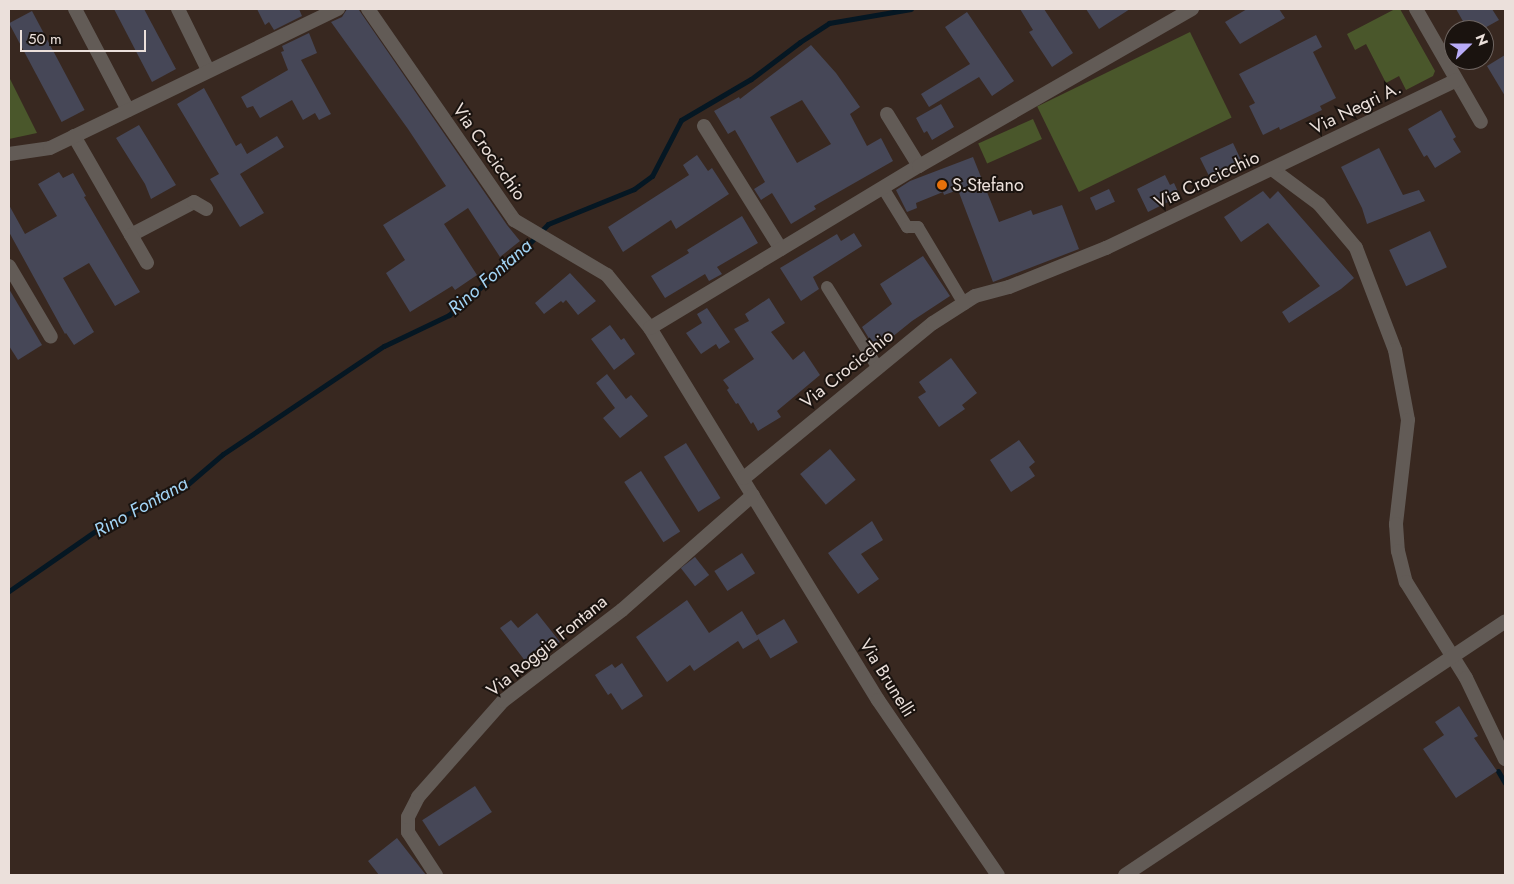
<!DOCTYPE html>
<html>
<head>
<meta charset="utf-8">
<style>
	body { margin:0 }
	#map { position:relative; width:1514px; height:884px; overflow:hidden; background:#382820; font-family:Jost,sans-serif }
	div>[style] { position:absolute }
	.green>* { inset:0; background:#4a572b; transform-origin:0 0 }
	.stream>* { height:5px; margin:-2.5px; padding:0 2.5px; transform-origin:2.5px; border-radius:2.5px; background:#051723 }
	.building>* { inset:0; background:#464757; transform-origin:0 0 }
	.pedestrian>* { height:12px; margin:-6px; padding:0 6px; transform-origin:6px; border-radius:6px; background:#625b56 }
	.minor>* { height:14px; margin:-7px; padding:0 7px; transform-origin:7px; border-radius:7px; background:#625b56 }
	.tertiary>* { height:14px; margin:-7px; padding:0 7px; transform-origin:7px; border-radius:7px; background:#625b56 }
	.dots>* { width:14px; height:14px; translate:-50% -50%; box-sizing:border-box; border:2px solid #1a130f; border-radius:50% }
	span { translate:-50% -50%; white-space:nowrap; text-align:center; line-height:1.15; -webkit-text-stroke:4px #1a130f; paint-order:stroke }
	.street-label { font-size:18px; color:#ebe0db }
	.poi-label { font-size:18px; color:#ebe0db }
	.left { translate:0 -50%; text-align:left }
	.water-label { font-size:19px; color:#a2d4f5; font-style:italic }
	.frame { position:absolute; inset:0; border:10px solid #ebe0db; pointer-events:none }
	.north { position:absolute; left:1444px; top:20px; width:50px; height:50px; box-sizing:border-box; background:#1a130f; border:1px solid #6e6561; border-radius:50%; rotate:68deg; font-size:14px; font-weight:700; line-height:20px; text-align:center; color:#ebe0db }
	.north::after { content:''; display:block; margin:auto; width:18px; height:22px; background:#b8abf7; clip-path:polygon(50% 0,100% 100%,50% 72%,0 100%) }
	.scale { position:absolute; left:20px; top:30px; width:126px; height:22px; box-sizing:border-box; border:2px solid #ebe0db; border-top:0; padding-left:6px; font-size:15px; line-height:18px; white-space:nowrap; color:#ebe0db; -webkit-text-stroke:4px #1a130f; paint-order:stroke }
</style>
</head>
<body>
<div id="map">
	<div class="green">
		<i style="clip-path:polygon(1395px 9px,1400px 9px,1435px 71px,1433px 76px,1406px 90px,1399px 76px,1386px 83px,1366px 44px,1355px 50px,1347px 34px)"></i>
		<i style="left:1190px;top:32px;width:95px;height:170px;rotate:64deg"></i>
		<i style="clip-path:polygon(9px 77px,37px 133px,9px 139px)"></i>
		<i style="left:1033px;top:119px;width:22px;height:60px;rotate:66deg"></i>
	</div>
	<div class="stream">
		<i style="left:9px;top:591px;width:119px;rotate:-34.8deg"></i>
		<i style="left:107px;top:523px;width:81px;rotate:-24deg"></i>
		<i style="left:181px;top:490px;width:55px;rotate:-40.6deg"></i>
		<i style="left:223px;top:454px;width:194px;rotate:-33.9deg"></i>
		<i style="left:384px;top:346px;width:72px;rotate:-25.5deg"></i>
		<i style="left:449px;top:315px;width:98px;rotate:-41.3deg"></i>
		<i style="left:523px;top:250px;width:36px;rotate:-46deg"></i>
		<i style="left:548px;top:224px;width:93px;rotate:-22.1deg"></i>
		<i style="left:634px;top:189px;width:22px;rotate:-36deg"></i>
		<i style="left:652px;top:176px;width:63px;rotate:-62.6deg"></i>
		<i style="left:681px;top:120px;width:81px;rotate:-30.4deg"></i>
		<i style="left:751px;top:79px;width:61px;rotate:-37.1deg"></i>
		<i style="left:800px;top:42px;width:35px;rotate:-33deg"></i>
		<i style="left:829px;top:23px;width:83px;rotate:-9.7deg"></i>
		<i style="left:1498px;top:771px;width:14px;rotate:60deg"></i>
	</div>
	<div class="building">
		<i style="clip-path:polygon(114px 9px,144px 9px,176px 69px,152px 82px)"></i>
		<i style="clip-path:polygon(257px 9px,299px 9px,302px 16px,274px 30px,269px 22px,265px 25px)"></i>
		<i style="clip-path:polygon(347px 9px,359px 10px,507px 225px,520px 241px,500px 257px,468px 208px,444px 224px,477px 275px,455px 290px,452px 286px,410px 312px,386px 273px,405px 260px,383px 225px,446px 186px,408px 129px,331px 22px,342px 17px)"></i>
		<i style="clip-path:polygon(1020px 9px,1044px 9px,1073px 53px,1052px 67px,1029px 32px,1033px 30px)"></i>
		<i style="clip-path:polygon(1086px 9px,1130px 9px,1099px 29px)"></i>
		<i style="clip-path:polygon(1247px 9px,1279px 9px,1285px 18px,1240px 44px,1225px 22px)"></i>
		<i style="clip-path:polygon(1456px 9px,1492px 9px,1499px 20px,1481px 30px,1468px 30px)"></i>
		<i style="left:32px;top:11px;width:112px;height:26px;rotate:62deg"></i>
		<i style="clip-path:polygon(967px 12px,1014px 81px,992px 96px,979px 77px,929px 107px,921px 94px,970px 64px,945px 27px)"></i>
		<i style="clip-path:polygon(309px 33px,317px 53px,301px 60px,331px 114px,319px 120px,315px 113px,303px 120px,292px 100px,260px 118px,253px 106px,247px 108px,241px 97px,288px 70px,281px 52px,284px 51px,282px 46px)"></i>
		<i style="clip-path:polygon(1316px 35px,1322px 47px,1313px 52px,1336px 98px,1320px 106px,1322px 110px,1280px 130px,1279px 127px,1263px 135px,1249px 106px,1255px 103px,1239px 74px)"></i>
		<i style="clip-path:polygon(evenodd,811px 45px,836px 73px,860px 107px,850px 114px,867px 146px,881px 138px,893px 161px,814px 206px,816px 209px,791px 224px,772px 193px,761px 200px,754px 189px,765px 182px,735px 130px,728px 134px,714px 111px,739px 97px,740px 99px,811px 45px,802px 100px,831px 144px,797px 163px,770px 117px,802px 100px)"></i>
		<i style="clip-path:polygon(1505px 55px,1505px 96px,1487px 66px)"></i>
		<i style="clip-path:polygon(204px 88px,236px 146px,241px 143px,247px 154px,277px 136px,284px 147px,240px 174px,264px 213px,240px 227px,210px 179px,219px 174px,177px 104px)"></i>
		<i style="clip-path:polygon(941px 104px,954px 127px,932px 140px,927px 131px,924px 133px,916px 118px)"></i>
		<i style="clip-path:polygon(1441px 110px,1456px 137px,1453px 139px,1461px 152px,1435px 168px,1427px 155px,1424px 157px,1408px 129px)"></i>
		<i style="clip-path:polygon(139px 125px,176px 185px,151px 199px,145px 184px,116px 138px)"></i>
		<i style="clip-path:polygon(1233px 143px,1242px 162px,1234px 166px,1235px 168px,1211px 180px,1200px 158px)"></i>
		<i style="clip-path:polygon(1379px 148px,1403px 195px,1419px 190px,1425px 201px,1367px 224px,1362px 208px,1341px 167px)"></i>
		<i style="clip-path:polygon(697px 155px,708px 171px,712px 168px,729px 194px,676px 229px,671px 220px,623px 252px,608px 227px,689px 175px,683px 165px)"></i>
		<i style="clip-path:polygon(973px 157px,999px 222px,1031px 210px,1033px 215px,1062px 205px,1079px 249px,993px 282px,958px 190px,944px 195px,943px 192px,916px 203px,917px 208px,907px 212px,896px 190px,910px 181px)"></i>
		<i style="clip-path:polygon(59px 172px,63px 178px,73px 173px,86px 196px,84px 197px,140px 292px,115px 306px,89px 263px,63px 278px,94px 332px,74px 345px,66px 333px,65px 334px,9px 232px,9px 205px,25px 234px,57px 216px,38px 184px)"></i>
		<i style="clip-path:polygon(1165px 175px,1170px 185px,1174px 183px,1180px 196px,1148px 212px,1137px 189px)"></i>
		<i style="left:1109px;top:189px;width:14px;height:21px;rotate:65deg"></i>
		<i style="clip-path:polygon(1263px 191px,1270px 199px,1278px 191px,1354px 278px,1341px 289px,1289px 323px,1282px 312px,1320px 286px,1268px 223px,1241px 242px,1224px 217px)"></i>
		<i style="clip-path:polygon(742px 216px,758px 243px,717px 267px,722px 274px,709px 281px,705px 274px,665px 298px,651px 276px,689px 253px,687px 250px)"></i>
		<i style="left:1430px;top:231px;width:40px;height:45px;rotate:65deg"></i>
		<i style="clip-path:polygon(854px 233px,862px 246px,813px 277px,819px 289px,801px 301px,780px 268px,837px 234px,841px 241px)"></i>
		<i style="clip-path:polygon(923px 256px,950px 296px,912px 321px,876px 350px,862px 327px,892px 304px,880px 284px)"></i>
		<i style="clip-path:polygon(570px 273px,596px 301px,578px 315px,566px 300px,563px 303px,561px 301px,544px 314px,535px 303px)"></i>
		<i style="clip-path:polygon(9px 289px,42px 345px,18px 360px,9px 346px)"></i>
		<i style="clip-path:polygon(769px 298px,785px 323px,771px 332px,793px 360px,804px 351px,820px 375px,777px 411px,781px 417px,758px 431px,753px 422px,751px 424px,738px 403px,736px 404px,727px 390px,729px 388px,723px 380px,754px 359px,734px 329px,749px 321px,745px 314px)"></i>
		<i style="clip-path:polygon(707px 308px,730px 342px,719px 349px,716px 344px,701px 354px,686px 333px,702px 323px,697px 314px)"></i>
		<i style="clip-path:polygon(610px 325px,621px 340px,624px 338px,635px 354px,614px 370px,591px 339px)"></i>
		<i style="clip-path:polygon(951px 358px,977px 393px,962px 405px,965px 409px,939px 427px,918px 397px,926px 392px,919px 382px)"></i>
		<i style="clip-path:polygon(607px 374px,626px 399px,631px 395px,648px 416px,620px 438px,603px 418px,615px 408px,596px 383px)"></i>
		<i style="clip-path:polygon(1019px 440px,1035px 462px,1029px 467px,1035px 476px,1011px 492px,990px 460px)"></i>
		<i style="left:686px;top:443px;width:65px;height:26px;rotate:58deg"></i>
		<i style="left:830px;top:449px;width:40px;height:39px;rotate:50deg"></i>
		<i style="left:641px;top:471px;width:72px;height:20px;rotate:57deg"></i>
		<i style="clip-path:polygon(872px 521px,883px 540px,861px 554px,879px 579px,858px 594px,828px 553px)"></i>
		<i style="left:742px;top:553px;width:24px;height:33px;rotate:57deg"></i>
		<i style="left:695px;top:557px;width:23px;height:18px;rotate:52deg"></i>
		<i style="clip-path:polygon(687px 600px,709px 633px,742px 611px,759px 639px,743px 649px,738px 641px,694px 671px,690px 665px,667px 682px,636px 637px)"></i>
		<i style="clip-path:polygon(537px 613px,560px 642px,529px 666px,500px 628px,511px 620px,518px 628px)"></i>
		<i style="left:784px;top:619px;width:27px;height:32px;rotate:59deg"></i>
		<i style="clip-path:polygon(622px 663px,643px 696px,622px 710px,611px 693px,608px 695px,595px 675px,612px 664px,615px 668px)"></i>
		<i style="clip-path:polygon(1459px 706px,1478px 736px,1474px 738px,1497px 771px,1456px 798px,1423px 749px,1444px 735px,1435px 722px)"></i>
		<i style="left:475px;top:786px;width:31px;height:63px;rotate:57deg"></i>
		<i style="clip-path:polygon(397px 838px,415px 861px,426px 875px,379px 875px,368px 861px)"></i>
	</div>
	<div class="pedestrian">
		<i style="left:883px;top:188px;width:46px;rotate:58.4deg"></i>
		<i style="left:907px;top:227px;width:11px"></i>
		<i style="left:918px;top:227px;width:90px;rotate:59.1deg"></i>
		<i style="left:827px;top:287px;width:96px;rotate:57.8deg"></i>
	</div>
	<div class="minor">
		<i style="left:75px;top:9px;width:114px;rotate:62.3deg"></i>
		<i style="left:178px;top:9px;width:68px;rotate:63.8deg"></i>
		<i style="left:368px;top:9px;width:257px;rotate:55.3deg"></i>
		<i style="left:514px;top:220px;width:108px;rotate:30.6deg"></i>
		<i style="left:607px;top:275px;width:68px;rotate:50.9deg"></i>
		<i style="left:650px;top:328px;width:436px;rotate:58.5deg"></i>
		<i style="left:878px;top:700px;width:212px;rotate:55.6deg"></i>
		<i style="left:1416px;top:9px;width:130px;rotate:60.1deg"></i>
		<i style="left:887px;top:114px;width:61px;rotate:58.4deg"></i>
		<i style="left:704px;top:126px;width:145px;rotate:58deg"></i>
		<i style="left:74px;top:136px;width:114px;rotate:60.1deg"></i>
		<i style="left:131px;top:235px;width:71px;rotate:-27.6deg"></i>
		<i style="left:194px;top:202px;width:14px;rotate:30deg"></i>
		<i style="left:9px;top:154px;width:41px;rotate:-8.3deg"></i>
		<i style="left:50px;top:148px;width:320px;rotate:-25.8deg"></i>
		<i style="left:1272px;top:169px;width:59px;rotate:36.7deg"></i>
		<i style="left:1319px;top:204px;width:57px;rotate:49.9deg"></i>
		<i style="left:1356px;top:248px;width:109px;rotate:69.1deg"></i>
		<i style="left:1395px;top:350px;width:71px;rotate:79.5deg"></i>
		<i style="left:1408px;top:420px;width:105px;rotate:96.6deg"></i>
		<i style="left:1396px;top:524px;width:27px;rotate:86deg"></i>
		<i style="left:1398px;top:551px;width:32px;rotate:76deg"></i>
		<i style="left:1406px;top:582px;width:113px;rotate:58deg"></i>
		<i style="left:1466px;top:678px;width:90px;rotate:64.3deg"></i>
		<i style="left:131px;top:235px;width:32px;rotate:60deg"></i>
		<i style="left:9px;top:266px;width:82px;rotate:59.4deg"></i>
		<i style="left:650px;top:328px;width:314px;rotate:-31.1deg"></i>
		<i style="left:919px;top:166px;width:315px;rotate:-29.9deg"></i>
		<i style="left:744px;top:478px;width:244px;rotate:-39.4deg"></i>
		<i style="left:933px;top:323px;width:50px;rotate:-32.7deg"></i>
		<i style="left:975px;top:296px;width:35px;rotate:-15deg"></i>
		<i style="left:1009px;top:287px;width:105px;rotate:-21.9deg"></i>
		<i style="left:1106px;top:248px;width:388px;rotate:-25.6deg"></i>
		<i style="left:436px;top:875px;width:51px;rotate:-123.1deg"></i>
		<i style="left:408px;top:832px;width:15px;rotate:-90deg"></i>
		<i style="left:408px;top:817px;width:22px;rotate:-63deg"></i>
		<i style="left:418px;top:797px;width:128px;rotate:-48.5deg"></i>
		<i style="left:503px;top:701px;width:150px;rotate:-37.4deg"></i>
		<i style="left:622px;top:610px;width:174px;rotate:-41.3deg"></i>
	</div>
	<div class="tertiary">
		<i style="left:1125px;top:875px;width:457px;rotate:-33.7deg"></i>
	</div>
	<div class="dots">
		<i style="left:942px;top:185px;background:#e8710a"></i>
	</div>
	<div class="street-label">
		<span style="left:1356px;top:108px;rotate:-26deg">Via Negri A.</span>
		<span style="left:489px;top:152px;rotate:55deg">Via Crocicchio</span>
		<span style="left:1207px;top:180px;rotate:-25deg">Via Crocicchio</span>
		<span style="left:847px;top:369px;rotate:-39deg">Via Crocicchio</span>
		<span style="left:547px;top:646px;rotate:-39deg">Via Roggia Fontana</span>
		<span style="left:887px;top:678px;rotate:58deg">Via Brunelli</span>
	</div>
	<div class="poi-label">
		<span class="left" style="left:952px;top:185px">S.Stefano</span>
	</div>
	<div class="water-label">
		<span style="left:490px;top:277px;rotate:-41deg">Rino Fontana</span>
		<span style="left:141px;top:507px;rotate:-29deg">Rino Fontana</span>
	</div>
	<div class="frame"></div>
	<div class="north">N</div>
	<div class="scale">50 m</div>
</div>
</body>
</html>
